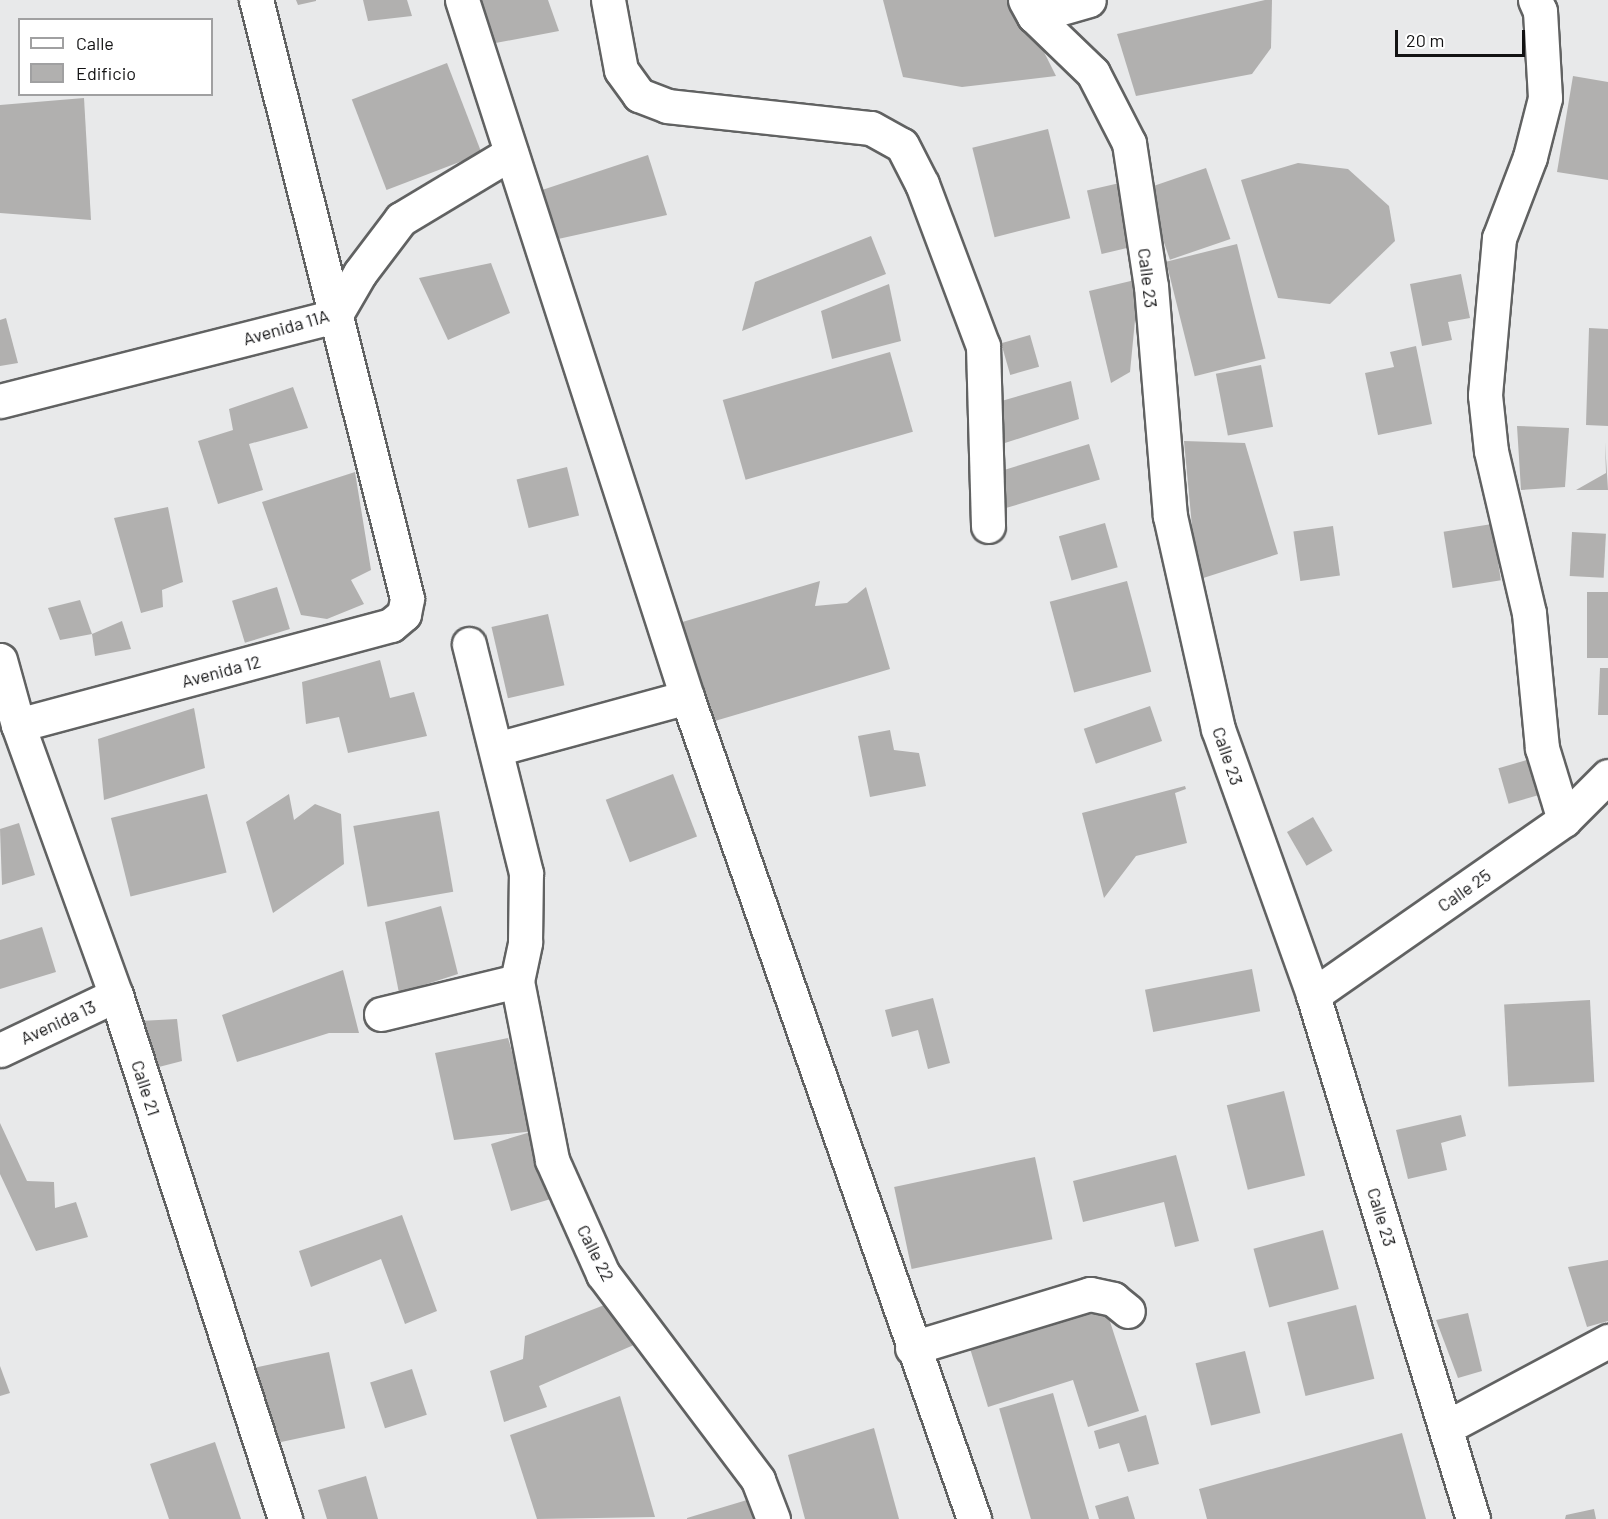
<!DOCTYPE html>
<html>
<head>
<meta charset="utf-8">
<style>
	body { margin:0 }
	#map { position:relative; width:1608px; height:1519px; overflow:hidden; background:#e8e9ea; font-family:Barlow,sans-serif }
	div>[style] { position:absolute }
	.building>* { inset:0; background:#b1b0af; transform-origin:0 0 }
	.roads { filter:drop-shadow(2px 0 #616262) drop-shadow(-2px 0 #616262) drop-shadow(0 2px #616262) drop-shadow(0 -2px #616262) }
	.minor>* { height:33px; margin:-16.5px; padding:0 16.5px; transform-origin:16.5px; border-radius:16.5px; background:#fff }
	span { translate:-50% -50%; white-space:nowrap; text-align:center; line-height:1.15; -webkit-text-stroke:4.5px #fff; paint-order:stroke }
	.street-label { font-size:18px; color:#121213 }
	.legend { position:absolute; left:18px; top:18px; width:195px; height:78px; box-sizing:border-box; background:#fff; border:2px solid #a0a0a1; margin:0; padding:8px 10px; list-style:none; font-size:18px; color:#121213 }
	.legend li { display:flex; align-items:center; gap:12px; height:30px }
	.legend b { width:30px; border:2px solid #a0a0a1 }
	.scale { position:absolute; left:1395px; top:30px; width:130px; height:27px; box-sizing:border-box; border:3px solid #121213; border-top:0; padding-left:8px; font-size:18px; line-height:21px; white-space:nowrap; color:#121213; -webkit-text-stroke:4px #fff; paint-order:stroke }
</style>
</head>
<body>
<div id="map">
	<div class="building">
		<i style="clip-path:polygon(296px 0,316px 0,316px 1px,298px 5px)"></i>
		<i style="clip-path:polygon(363px 0,407px 0,412px 16px,368px 21px)"></i>
		<i style="clip-path:polygon(452px 0,548px 0,559px 31px,464px 49px)"></i>
		<i style="clip-path:polygon(883px 0,1018px 0,1056px 76px,962px 87px,903px 77px)"></i>
		<i style="clip-path:polygon(1265px 0,1272px 0,1271px 48px,1252px 74px,1136px 96px,1117px 34px)"></i>
		<i style="left:447px;top:63px;width:97px;height:102px;rotate:69deg"></i>
		<i style="clip-path:polygon(1573px 76px,1608px 82px,1608px 180px,1557px 172px)"></i>
		<i style="clip-path:polygon(84px 98px,91px 220px,0 213px,0 105px)"></i>
		<i style="left:1048px;top:129px;width:92px;height:78px;rotate:76deg"></i>
		<i style="clip-path:polygon(648px 155px,667px 215px,549px 241px,536px 192px)"></i>
		<i style="clip-path:polygon(1298px 163px,1348px 169px,1389px 206px,1395px 241px,1330px 304px,1278px 298px,1241px 180px)"></i>
		<i style="left:1206px;top:168px;width:75px;height:64px;rotate:71deg"></i>
		<i style="left:1124px;top:182px;width:65px;height:38px;rotate:77deg"></i>
		<i style="clip-path:polygon(871px 236px,886px 274px,742px 331px,755px 282px)"></i>
		<i style="left:1237px;top:244px;width:118px;height:73px;rotate:76deg"></i>
		<i style="clip-path:polygon(491px 263px,510px 313px,448px 340px,419px 278px)"></i>
		<i style="clip-path:polygon(1461px 274px,1470px 318px,1448px 322px,1452px 340px,1422px 346px,1410px 284px)"></i>
		<i style="clip-path:polygon(1139px 279px,1130px 372px,1111px 383px,1089px 291px)"></i>
		<i style="clip-path:polygon(889px 284px,901px 341px,832px 359px,821px 311px)"></i>
		<i style="clip-path:polygon(6px 318px,18px 363px,0 366px,0 320px)"></i>
		<i style="clip-path:polygon(1589px 328px,1608px 329px,1608px 426px,1586px 425px)"></i>
		<i style="left:1030px;top:335px;width:33px;height:30px;rotate:74deg"></i>
		<i style="clip-path:polygon(1416px 346px,1432px 424px,1378px 435px,1365px 373px,1394px 367px,1390px 352px)"></i>
		<i style="left:890px;top:352px;width:83px;height:174px;rotate:74deg"></i>
		<i style="left:1261px;top:365px;width:63px;height:46px;rotate:79deg"></i>
		<i style="clip-path:polygon(1071px 381px,1079px 419px,974px 453px,991px 404px)"></i>
		<i style="clip-path:polygon(293px 387px,308px 428px,249px 444px,263px 490px,218px 504px,198px 441px,233px 430px,229px 409px)"></i>
		<i style="clip-path:polygon(1517px 426px,1569px 428px,1565px 487px,1521px 490px)"></i>
		<i style="clip-path:polygon(1184px 441px,1245px 443px,1278px 554px,1197px 580px)"></i>
		<i style="clip-path:polygon(1605px 442px,1608px 490px,1576px 490px,1606px 473px)"></i>
		<i style="left:1089px;top:444px;width:37px;height:100px;rotate:73deg"></i>
		<i style="left:567px;top:467px;width:50px;height:52px;rotate:76deg"></i>
		<i style="clip-path:polygon(355px 472px,371px 570px,351px 580px,364px 604px,327px 619px,301px 615px,262px 502px)"></i>
		<i style="clip-path:polygon(168px 507px,183px 582px,162px 590px,163px 607px,141px 613px,114px 518px)"></i>
		<i style="left:1105px;top:523px;width:46px;height:48px;rotate:74deg"></i>
		<i style="left:1492px;top:524px;width:57px;height:49px;rotate:81deg"></i>
		<i style="left:1333px;top:526px;width:50px;height:40px;rotate:82deg"></i>
		<i style="left:1572px;top:532px;width:34px;height:44px;rotate:3deg"></i>
		<i style="clip-path:polygon(820px 581px,815px 606px,847px 603px,866px 587px,890px 669px,708px 723px,679px 623px)"></i>
		<i style="left:1127px;top:581px;width:94px;height:80px;rotate:75deg"></i>
		<i style="left:277px;top:587px;width:44px;height:47px;rotate:73deg"></i>
		<i style="left:1587px;top:592px;width:21px;height:66px"></i>
		<i style="clip-path:polygon(80px 600px,92px 634px,60px 640px,48px 608px)"></i>
		<i style="left:548px;top:614px;width:73px;height:58px;rotate:77deg"></i>
		<i style="clip-path:polygon(122px 621px,131px 649px,95px 656px,92px 634px)"></i>
		<i style="clip-path:polygon(380px 660px,390px 698px,414px 692px,427px 736px,348px 753px,339px 717px,306px 724px,302px 682px)"></i>
		<i style="clip-path:polygon(1600px 668px,1608px 668px,1608px 715px,1598px 715px)"></i>
		<i style="left:1150px;top:706px;width:37px;height:70px;rotate:71deg"></i>
		<i style="clip-path:polygon(194px 708px,205px 768px,104px 800px,98px 739px)"></i>
		<i style="clip-path:polygon(890px 730px,894px 750px,919px 753px,926px 786px,870px 797px,858px 736px)"></i>
		<i style="left:1534px;top:758px;width:37px;height:37px;rotate:74deg"></i>
		<i style="left:673px;top:774px;width:67px;height:72px;rotate:69deg"></i>
		<i style="clip-path:polygon(1185px 786px,1186px 789px,1175px 793px,1187px 843px,1136px 856px,1104px 898px,1082px 813px)"></i>
		<i style="left:207px;top:794px;width:81px;height:99px;rotate:76deg"></i>
		<i style="clip-path:polygon(289px 794px,294px 820px,315px 804px,341px 814px,344px 864px,273px 913px,246px 822px)"></i>
		<i style="left:439px;top:811px;width:82px;height:87px;rotate:80deg"></i>
		<i style="left:1313px;top:817px;width:39px;height:30px;rotate:60deg"></i>
		<i style="clip-path:polygon(19px 823px,35px 875px,2px 885px,0 829px)"></i>
		<i style="clip-path:polygon(441px 906px,458px 974px,399px 993px,385px 922px)"></i>
		<i style="clip-path:polygon(42px 927px,56px 972px,0 989px,0 940px)"></i>
		<i style="left:1252px;top:969px;width:43px;height:109px;rotate:79deg"></i>
		<i style="clip-path:polygon(343px 970px,359px 1033px,329px 1033px,237px 1062px,222px 1015px)"></i>
		<i style="clip-path:polygon(933px 998px,950px 1063px,928px 1069px,918px 1030px,892px 1037px,885px 1010px)"></i>
		<i style="left:1590px;top:1000px;width:82px;height:86px;rotate:87deg"></i>
		<i style="clip-path:polygon(177px 1019px,182px 1061px,155px 1068px,140px 1021px)"></i>
		<i style="clip-path:polygon(508px 1038px,554px 1198px,511px 1211px,491px 1144px,534px 1131px,454px 1140px,435px 1053px)"></i>
		<i style="left:1284px;top:1091px;width:87px;height:59px;rotate:76deg"></i>
		<i style="clip-path:polygon(1461px 1115px,1466px 1136px,1441px 1143px,1447px 1170px,1408px 1179px,1396px 1130px)"></i>
		<i style="clip-path:polygon(0 1123px,27px 1181px,54px 1182px,55px 1208px,76px 1202px,88px 1237px,36px 1251px,0 1174px)"></i>
		<i style="clip-path:polygon(1176px 1155px,1199px 1241px,1175px 1247px,1164px 1202px,1083px 1222px,1073px 1181px)"></i>
		<i style="left:1035px;top:1157px;width:84px;height:144px;rotate:78deg"></i>
		<i style="clip-path:polygon(402px 1215px,437px 1311px,405px 1324px,381px 1259px,311px 1287px,299px 1251px)"></i>
		<i style="left:1323px;top:1230px;width:61px;height:72px;rotate:75deg"></i>
		<i style="clip-path:polygon(1608px 1260px,1608px 1321px,1587px 1327px,1568px 1267px)"></i>
		<i style="clip-path:polygon(1103px 1300px,1139px 1411px,1088px 1427px,1073px 1380px,988px 1407px,968px 1342px)"></i>
		<i style="clip-path:polygon(612px 1302px,643px 1341px,539px 1386px,547px 1407px,504px 1422px,490px 1371px,523px 1359px,525px 1336px)"></i>
		<i style="left:1356px;top:1305px;width:76px;height:71px;rotate:76deg"></i>
		<i style="clip-path:polygon(1468px 1313px,1482px 1371px,1458px 1378px,1436px 1320px)"></i>
		<i style="left:1245px;top:1351px;width:64px;height:51px;rotate:76deg"></i>
		<i style="left:329px;top:1352px;width:78px;height:75px;rotate:78deg"></i>
		<i style="clip-path:polygon(0 1366px,10px 1393px,0 1396px)"></i>
		<i style="left:412px;top:1369px;width:48px;height:44px;rotate:72deg"></i>
		<i style="left:1053px;top:1393px;width:131px;height:56px;rotate:74deg"></i>
		<i style="clip-path:polygon(620px 1396px,655px 1517px,537px 1519px,510px 1435px)"></i>
		<i style="clip-path:polygon(1146px 1415px,1159px 1464px,1128px 1472px,1119px 1443px,1099px 1449px,1094px 1431px)"></i>
		<i style="clip-path:polygon(874px 1428px,899px 1519px,805px 1519px,788px 1455px)"></i>
		<i style="clip-path:polygon(1402px 1433px,1426px 1519px,1207px 1519px,1199px 1489px)"></i>
		<i style="clip-path:polygon(215px 1442px,241px 1519px,169px 1519px,150px 1464px)"></i>
		<i style="clip-path:polygon(366px 1476px,378px 1519px,327px 1519px,318px 1490px)"></i>
		<i style="clip-path:polygon(1128px 1496px,1135px 1519px,1099px 1519px,1095px 1506px)"></i>
		<i style="clip-path:polygon(747px 1500px,753px 1519px,687px 1519px,687px 1518px)"></i>
		<i style="clip-path:polygon(1594px 1509px,1596px 1519px,1565px 1519px,1566px 1515px)"></i>
	</div>
	<div class="roads">
		<div class="minor">
			<i style="left:462px;top:0;width:732px;rotate:72.11deg"></i>
			<i style="left:687px;top:697px;width:871px;rotate:70.75deg"></i>
			<i style="left:608px;top:0;width:71px;rotate:79.5deg"></i>
			<i style="left:621px;top:70px;width:31px;rotate:54deg"></i>
			<i style="left:639px;top:95px;width:30px;rotate:21deg"></i>
			<i style="left:667px;top:106px;width:205px;rotate:6.2deg"></i>
			<i style="left:871px;top:128px;width:35px;rotate:29deg"></i>
			<i style="left:902px;top:145px;width:44px;rotate:62.9deg"></i>
			<i style="left:922px;top:184px;width:173px;rotate:69.4deg"></i>
			<i style="left:983px;top:346px;width:180px;rotate:88.4deg"></i>
			<i style="left:1025px;top:0;width:18px;rotate:61deg"></i>
			<i style="left:1034px;top:16px;width:82px;rotate:44deg"></i>
			<i style="left:1093px;top:73px;width:79px;rotate:62.8deg"></i>
			<i style="left:1129px;top:143px;width:145px;rotate:81.3deg"></i>
			<i style="left:1151px;top:286px;width:231px;rotate:85.3deg"></i>
			<i style="left:1170px;top:516px;width:218px;rotate:77.3deg"></i>
			<i style="left:1218px;top:729px;width:282px;rotate:70.3deg"></i>
			<i style="left:1313px;top:995px;width:548px;rotate:73.02deg"></i>
			<i style="left:1535px;top:0;width:12px;rotate:66deg"></i>
			<i style="left:1540px;top:11px;width:87px;rotate:86.7deg"></i>
			<i style="left:1545px;top:98px;width:61px;rotate:104.3deg"></i>
			<i style="left:1530px;top:157px;width:87px;rotate:110.9deg"></i>
			<i style="left:1499px;top:238px;width:158px;rotate:95.1deg"></i>
			<i style="left:1485px;top:395px;width:56px;rotate:83.9deg"></i>
			<i style="left:1491px;top:451px;width:166px;rotate:76.8deg"></i>
			<i style="left:1529px;top:613px;width:136px;rotate:84.5deg"></i>
			<i style="left:1542px;top:748px;width:75px;rotate:73deg"></i>
			<i style="left:1034px;top:16px;width:57px;rotate:-16.2deg"></i>
			<i style="left:0;top:401px;width:346px;rotate:-14.2deg"></i>
			<i style="left:335px;top:316px;width:50px;rotate:-59.8deg"></i>
			<i style="left:360px;top:273px;width:68px;rotate:-52.8deg"></i>
			<i style="left:401px;top:219px;width:128px;rotate:-31deg"></i>
			<i style="left:0;top:660px;width:67px;rotate:74.5deg"></i>
			<i style="left:18px;top:725px;width:287px;rotate:70.1deg"></i>
			<i style="left:116px;top:995px;width:551px;rotate:72.12deg"></i>
			<i style="left:18px;top:725px;width:386px;rotate:-15deg"></i>
			<i style="left:391px;top:625px;width:17px;rotate:-40deg"></i>
			<i style="left:404px;top:614px;width:16px;rotate:-79deg"></i>
			<i style="left:407px;top:598px;width:617px;rotate:-104.17deg"></i>
			<i style="left:496px;top:749px;width:198px;rotate:-15.2deg"></i>
			<i style="left:517px;top:981px;width:182px;rotate:78.9deg"></i>
			<i style="left:552px;top:1160px;width:125px;rotate:65.9deg"></i>
			<i style="left:603px;top:1274px;width:258px;rotate:53deg"></i>
			<i style="left:758px;top:1480px;width:42px;rotate:69deg"></i>
			<i style="left:1313px;top:995px;width:306px;rotate:-34.9deg"></i>
			<i style="left:1564px;top:820px;width:62px;rotate:-45deg"></i>
			<i style="left:381px;top:1014px;width:140px;rotate:-13.6deg"></i>
			<i style="left:517px;top:981px;width:40px;rotate:-78deg"></i>
			<i style="left:525px;top:942px;width:69px;rotate:-89.2deg"></i>
			<i style="left:526px;top:873px;width:236px;rotate:-104deg"></i>
			<i style="left:0;top:1050px;width:128px;rotate:-25.4deg"></i>
			<i style="left:912px;top:1348px;width:186px;rotate:-16.9deg"></i>
			<i style="left:1090px;top:1294px;width:24px;rotate:12deg"></i>
			<i style="left:1113px;top:1299px;width:19px;rotate:39deg"></i>
			<i style="left:1447px;top:1427px;width:183px;rotate:-28.1deg"></i>
		</div>
	</div>
	<div class="street-label">
		<span style="left:1148px;top:278px;rotate:83deg">Calle 23</span>
		<span style="left:286px;top:327px;rotate:-16deg">Avenida 11A</span>
		<span style="left:221px;top:671px;rotate:-15deg">Avenida 12</span>
		<span style="left:1228px;top:756px;rotate:71deg">Calle 23</span>
		<span style="left:1464px;top:890px;rotate:-35deg">Calle 25</span>
		<span style="left:58px;top:1022px;rotate:-25deg">Avenida 13</span>
		<span style="left:146px;top:1088px;rotate:72deg">Calle 21</span>
		<span style="left:1382px;top:1217px;rotate:73deg">Calle 23</span>
		<span style="left:596px;top:1253px;rotate:63deg">Calle 22</span>
	</div>
	<ul class="legend">
	<li><b style="height:8px;background:#fff"></b>Calle</li>
	<li><b style="height:16px;background:#b1b0af"></b>Edificio</li>
	</ul>
	<div class="scale">20 m</div>
</div>
</body>
</html>
